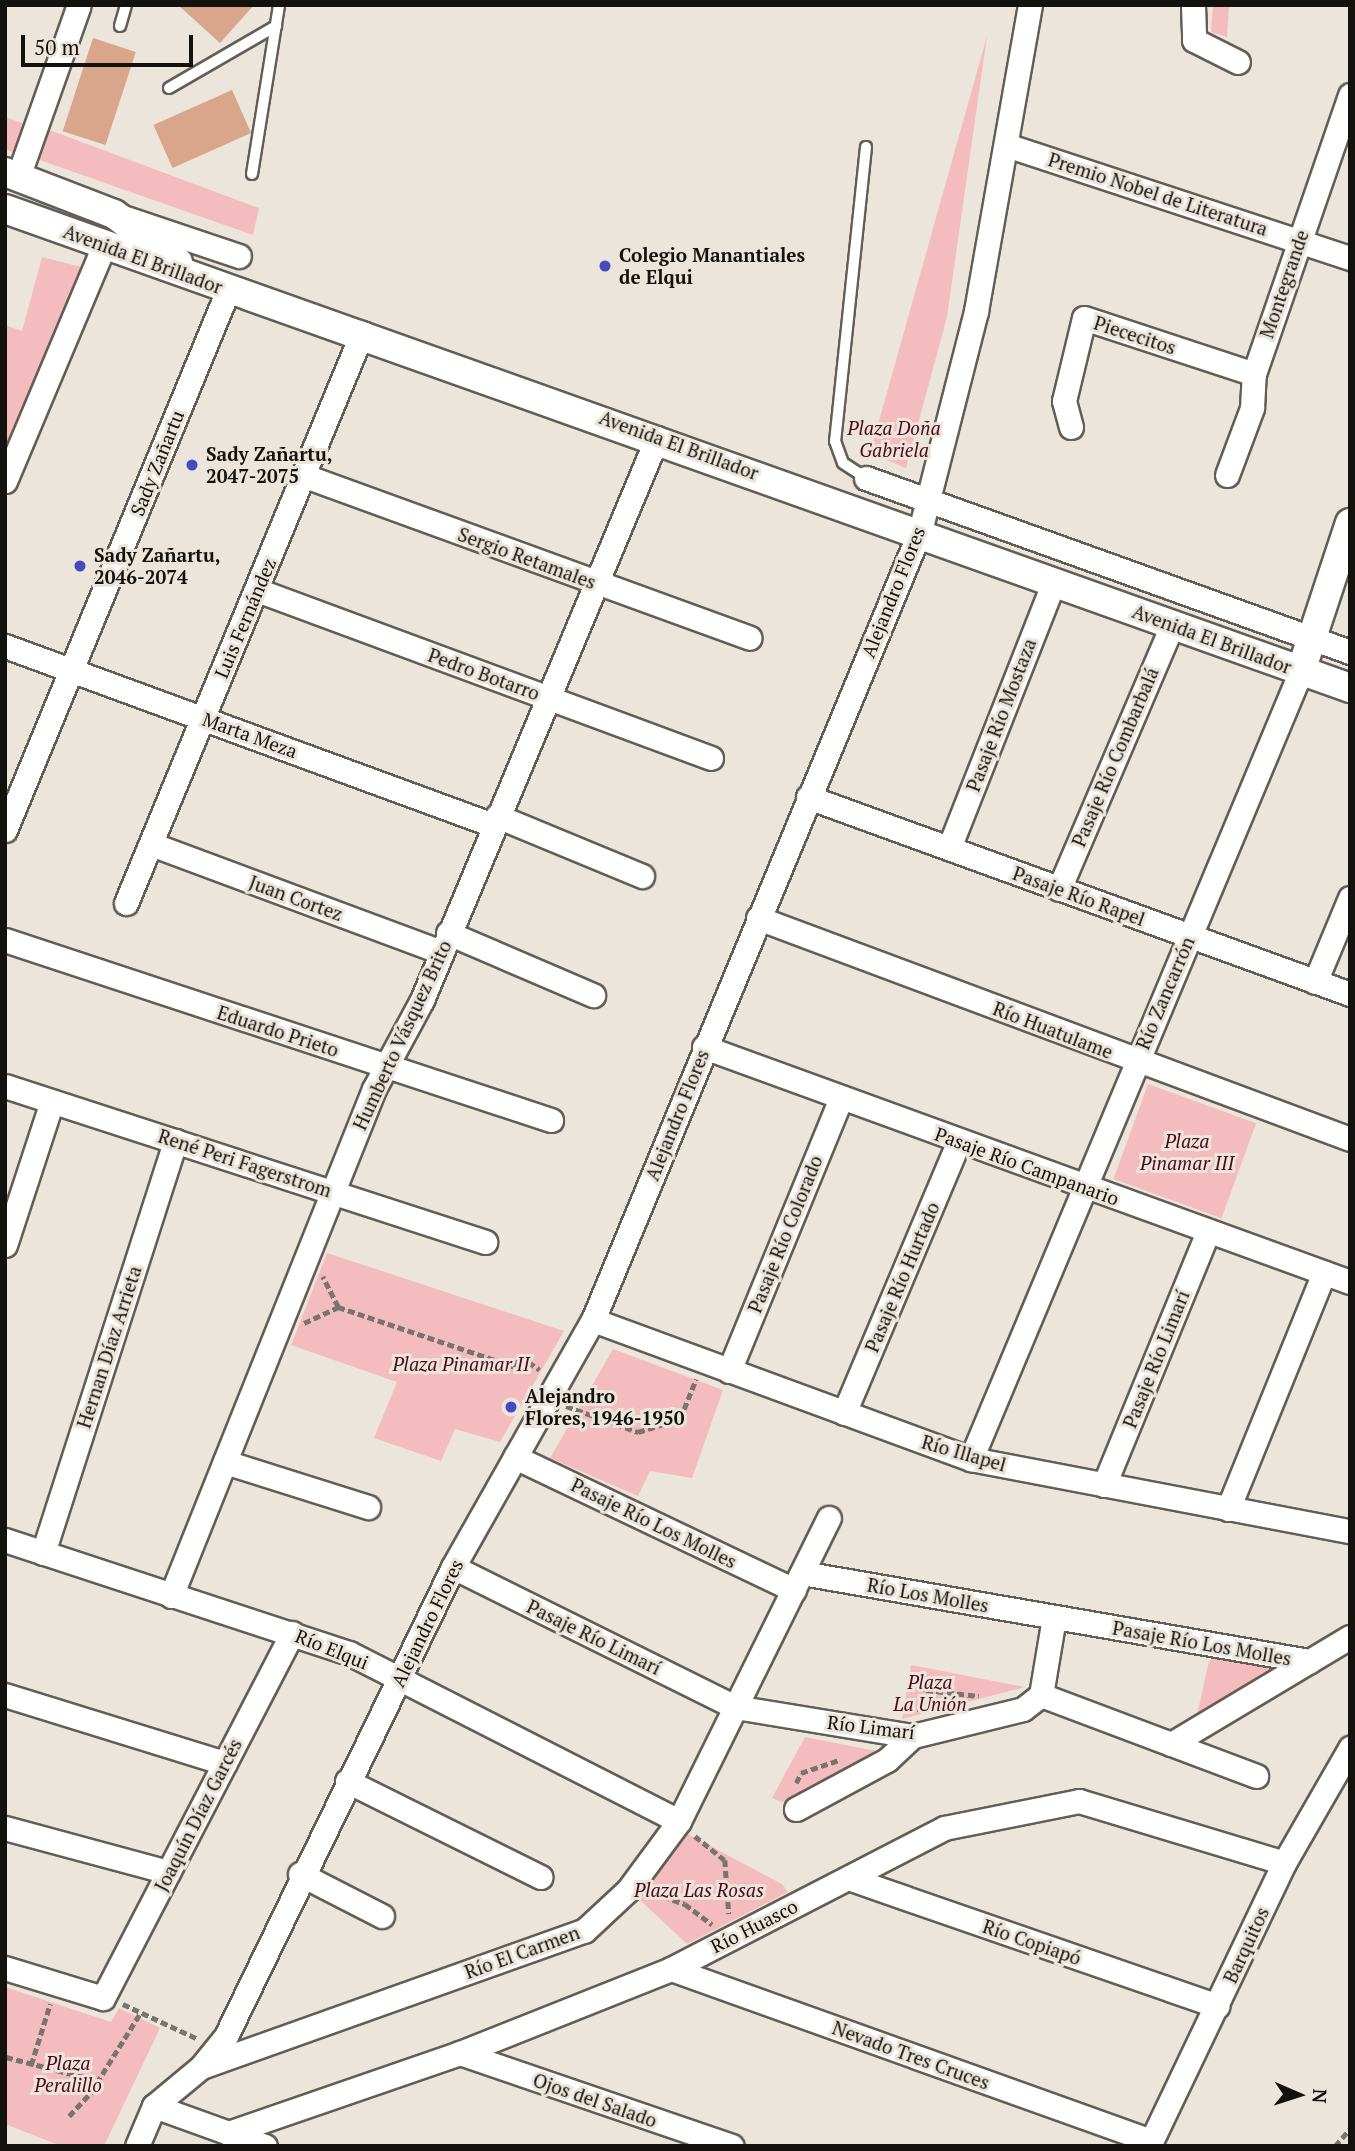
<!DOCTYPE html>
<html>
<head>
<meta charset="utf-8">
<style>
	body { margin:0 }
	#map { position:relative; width:1355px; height:2151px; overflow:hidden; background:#ebe5db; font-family:"PT Serif",serif }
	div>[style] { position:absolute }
	.green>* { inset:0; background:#f5bcbf; transform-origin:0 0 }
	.building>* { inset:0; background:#d9a58b; transform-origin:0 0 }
	.path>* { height:4.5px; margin-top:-2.25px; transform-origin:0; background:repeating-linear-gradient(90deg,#78746e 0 7px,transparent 0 10.5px) }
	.roads { filter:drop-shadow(2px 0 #635e55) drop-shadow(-2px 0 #635e55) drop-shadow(0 2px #635e55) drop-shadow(0 -2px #635e55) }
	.service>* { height:10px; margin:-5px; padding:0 5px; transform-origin:5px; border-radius:5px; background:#fff }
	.minor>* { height:23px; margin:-11.5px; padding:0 11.5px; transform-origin:11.5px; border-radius:11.5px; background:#fff }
	.tertiary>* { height:28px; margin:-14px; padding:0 14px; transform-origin:14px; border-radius:14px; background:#fff }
	.dots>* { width:19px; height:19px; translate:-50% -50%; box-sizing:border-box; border:4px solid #ebe5db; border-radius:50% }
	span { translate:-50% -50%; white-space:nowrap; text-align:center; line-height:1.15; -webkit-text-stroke:6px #ebe5db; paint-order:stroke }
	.street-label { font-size:19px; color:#14120e }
	.poi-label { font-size:19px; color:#14120e; font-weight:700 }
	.left { translate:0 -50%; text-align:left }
	.park-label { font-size:19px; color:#500919; font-style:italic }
	.frame { position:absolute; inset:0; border:7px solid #14120e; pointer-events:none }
	.north { position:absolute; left:1264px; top:2060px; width:70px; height:70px; -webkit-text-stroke:5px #ebe5db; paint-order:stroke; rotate:93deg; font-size:19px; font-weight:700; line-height:28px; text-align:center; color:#14120e }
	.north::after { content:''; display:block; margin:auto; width:24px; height:32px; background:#14120e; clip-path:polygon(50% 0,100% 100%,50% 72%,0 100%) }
	.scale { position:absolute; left:21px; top:35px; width:172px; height:32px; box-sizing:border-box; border:4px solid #14120e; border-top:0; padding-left:9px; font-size:21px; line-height:24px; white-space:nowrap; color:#14120e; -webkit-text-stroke:5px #ebe5db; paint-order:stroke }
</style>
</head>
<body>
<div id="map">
	<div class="green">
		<i style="clip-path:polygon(1213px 5px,1229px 5px,1227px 37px,1211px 32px)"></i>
		<i style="clip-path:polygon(987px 36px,947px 317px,906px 468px,870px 453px)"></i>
		<i style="clip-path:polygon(5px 117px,28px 125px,18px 154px,5px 149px)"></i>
		<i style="clip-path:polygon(44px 128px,259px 208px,253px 235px,34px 158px)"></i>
		<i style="clip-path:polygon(42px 257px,81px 267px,5px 462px,5px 325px,22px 331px)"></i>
		<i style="left:1148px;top:1084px;width:115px;height:101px;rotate:20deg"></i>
		<i style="clip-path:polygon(327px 1253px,564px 1331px,500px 1442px,455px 1429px,441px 1461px,374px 1438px,397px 1382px,291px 1345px)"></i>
		<i style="clip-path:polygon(613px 1349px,723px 1390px,692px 1478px,650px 1471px,638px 1496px,550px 1458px)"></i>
		<i style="clip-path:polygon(1217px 1656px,1275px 1667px,1197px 1715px,1209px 1661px)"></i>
		<i style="clip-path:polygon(911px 1665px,1025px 1687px,902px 1719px)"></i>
		<i style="clip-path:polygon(805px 1737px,886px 1753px,782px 1802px,772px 1798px)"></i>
		<i style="clip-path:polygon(686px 1833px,782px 1884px,788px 1892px,687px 1944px,640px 1900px)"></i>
		<i style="clip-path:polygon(5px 1987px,111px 2022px,119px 2008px,160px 2028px,104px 2146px,61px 2146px,5px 2124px)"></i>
	</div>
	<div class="building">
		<i style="clip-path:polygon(178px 5px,254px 5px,220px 43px)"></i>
		<i style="left:93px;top:38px;width:45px;height:98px;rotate:18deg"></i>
		<i style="left:232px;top:90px;width:47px;height:86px;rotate:66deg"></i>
	</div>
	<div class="path">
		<i style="left:338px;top:1307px;width:187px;rotate:18.7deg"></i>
		<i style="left:515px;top:1367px;width:12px;rotate:-66deg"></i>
		<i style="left:520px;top:1356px;width:24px;rotate:35deg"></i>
		<i style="left:304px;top:1323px;width:38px;rotate:-25deg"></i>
		<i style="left:338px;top:1307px;width:34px;rotate:-117deg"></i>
		<i style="left:566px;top:1406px;width:77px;rotate:19.9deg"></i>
		<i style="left:638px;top:1432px;width:44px;rotate:-17.2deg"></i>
		<i style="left:680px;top:1419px;width:43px;rotate:-68.2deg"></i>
		<i style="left:919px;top:1712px;width:23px;rotate:-72deg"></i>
		<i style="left:926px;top:1690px;width:53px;rotate:6.5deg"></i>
		<i style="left:796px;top:1783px;width:11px;rotate:-63deg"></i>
		<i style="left:801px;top:1773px;width:39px;rotate:-19deg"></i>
		<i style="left:695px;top:1836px;width:38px;rotate:39deg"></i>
		<i style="left:725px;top:1860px;width:54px;rotate:85.8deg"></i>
		<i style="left:653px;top:1893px;width:34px;rotate:19deg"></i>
		<i style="left:685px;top:1904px;width:34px;rotate:37deg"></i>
		<i style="left:123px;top:2004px;width:83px;rotate:25deg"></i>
		<i style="left:6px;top:2057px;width:96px;rotate:14.5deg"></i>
		<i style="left:31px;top:2065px;width:64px;rotate:-72.7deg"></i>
		<i style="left:69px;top:2116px;width:33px;rotate:-47deg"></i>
		<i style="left:91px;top:2092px;width:94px;rotate:-58deg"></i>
		<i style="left:1335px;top:2146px;width:23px;rotate:-49deg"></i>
	</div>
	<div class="roads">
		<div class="service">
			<i style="left:120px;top:26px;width:22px;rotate:-74deg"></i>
			<i style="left:169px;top:88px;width:124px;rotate:-30.1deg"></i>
			<i style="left:866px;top:147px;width:296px;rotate:96deg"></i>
			<i style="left:835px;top:441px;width:23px;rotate:70deg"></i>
			<i style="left:843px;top:463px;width:27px;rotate:33deg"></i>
			<i style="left:252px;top:174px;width:171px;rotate:-80.9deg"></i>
		</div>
		<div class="minor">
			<i style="left:1193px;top:5px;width:35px;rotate:88deg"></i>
			<i style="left:1194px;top:40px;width:49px;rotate:26.6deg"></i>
			<i style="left:1006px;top:145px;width:362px;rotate:18.2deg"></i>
			<i style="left:18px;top:177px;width:182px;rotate:-70.5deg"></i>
			<i style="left:126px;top:218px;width:119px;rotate:18.6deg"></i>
			<i style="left:1071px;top:427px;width:27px;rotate:-105deg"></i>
			<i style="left:1064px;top:401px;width:85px;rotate:-76.5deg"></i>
			<i style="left:1084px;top:318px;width:179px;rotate:18.2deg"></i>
			<i style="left:1227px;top:475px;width:72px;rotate:-69.5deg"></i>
			<i style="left:1252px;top:408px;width:34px;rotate:-87deg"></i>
			<i style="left:1254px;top:374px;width:295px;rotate:-71deg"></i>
			<i style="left:305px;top:476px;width:473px;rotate:20deg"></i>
			<i style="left:866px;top:478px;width:514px;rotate:19.77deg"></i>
			<i style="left:5px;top:481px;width:255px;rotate:-67.2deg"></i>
			<i style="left:257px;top:590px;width:484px;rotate:20.3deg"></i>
			<i style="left:5px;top:646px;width:520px;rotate:20.14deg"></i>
			<i style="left:808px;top:797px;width:577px;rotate:19.97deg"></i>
			<i style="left:497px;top:816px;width:157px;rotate:22.5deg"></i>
			<i style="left:5px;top:830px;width:584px;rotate:-67.56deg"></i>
			<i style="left:151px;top:844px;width:309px;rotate:20.4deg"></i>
			<i style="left:949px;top:848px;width:287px;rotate:-68.5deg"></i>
			<i style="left:1059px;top:889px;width:287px;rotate:-66.8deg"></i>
			<i style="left:126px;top:903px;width:617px;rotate:-67.51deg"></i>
			<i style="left:758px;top:918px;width:632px;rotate:20.47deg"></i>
			<i style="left:448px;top:933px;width:158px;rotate:23.2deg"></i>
			<i style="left:5px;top:940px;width:575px;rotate:18.25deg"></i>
			<i style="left:1315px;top:982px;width:91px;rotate:-67.4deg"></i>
			<i style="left:704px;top:1047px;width:687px;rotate:19.99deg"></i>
			<i style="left:5px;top:1086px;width:505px;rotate:18deg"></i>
			<i style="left:5px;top:1245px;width:151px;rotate:-71.9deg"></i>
			<i style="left:593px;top:1320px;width:403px;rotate:20.2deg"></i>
			<i style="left:971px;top:1459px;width:386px;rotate:10.8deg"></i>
			<i style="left:729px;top:1371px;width:295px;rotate:-67.7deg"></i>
			<i style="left:844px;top:1413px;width:295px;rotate:-67.1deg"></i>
			<i style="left:515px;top:1457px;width:309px;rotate:25.5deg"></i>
			<i style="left:971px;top:1459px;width:854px;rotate:-67.28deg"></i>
			<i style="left:225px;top:1462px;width:150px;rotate:17.5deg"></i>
			<i style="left:1104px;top:1485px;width:274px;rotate:-67.7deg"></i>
			<i style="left:1228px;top:1509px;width:255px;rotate:-67.9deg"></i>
			<i style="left:5px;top:1540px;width:362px;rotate:18.2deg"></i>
			<i style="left:349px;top:1653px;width:370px;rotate:27deg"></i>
			<i style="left:43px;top:1553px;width:433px;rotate:-72.2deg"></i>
			<i style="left:453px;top:1567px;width:315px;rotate:26.4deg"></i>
			<i style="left:735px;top:1707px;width:180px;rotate:9.3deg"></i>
			<i style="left:913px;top:1736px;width:113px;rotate:-13.8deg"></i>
			<i style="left:1023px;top:1709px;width:23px;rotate:-38deg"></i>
			<i style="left:802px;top:1573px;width:515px;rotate:9.85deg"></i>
			<i style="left:171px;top:1596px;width:546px;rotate:-68.18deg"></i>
			<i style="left:374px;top:1089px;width:101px;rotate:-61.7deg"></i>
			<i style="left:422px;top:1000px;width:609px;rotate:-67.31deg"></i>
			<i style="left:5px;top:1695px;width:230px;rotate:17.2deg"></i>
			<i style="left:1041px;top:1695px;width:230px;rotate:20.6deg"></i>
			<i style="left:1041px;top:1695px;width:79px;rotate:-80.5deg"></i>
			<i style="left:1171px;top:1744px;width:209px;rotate:-30.9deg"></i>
			<i style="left:347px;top:1781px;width:216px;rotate:26.4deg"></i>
			<i style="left:796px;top:1809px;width:103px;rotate:-28.3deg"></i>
			<i style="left:887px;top:1760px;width:35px;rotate:-43deg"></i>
			<i style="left:5px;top:1828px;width:169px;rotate:15.1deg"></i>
			<i style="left:300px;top:1874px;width:92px;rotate:27.1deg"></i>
			<i style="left:848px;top:1878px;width:391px;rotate:19.1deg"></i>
			<i style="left:5px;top:1968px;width:102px;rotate:17deg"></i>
			<i style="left:103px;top:1998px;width:411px;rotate:-62.6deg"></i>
			<i style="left:671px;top:1969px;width:510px;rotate:19.71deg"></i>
			<i style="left:460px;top:2053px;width:287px;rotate:18.9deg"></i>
			<i style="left:204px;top:2066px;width:403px;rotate:-19.6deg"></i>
			<i style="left:584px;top:1931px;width:60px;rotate:-43deg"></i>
			<i style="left:628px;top:1890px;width:86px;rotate:-53.5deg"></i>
			<i style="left:679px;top:1821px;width:338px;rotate:-63.7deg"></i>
			<i style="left:154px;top:2106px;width:118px;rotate:19.8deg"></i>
			<i style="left:228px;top:2133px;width:245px;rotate:-19deg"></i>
			<i style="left:460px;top:2053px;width:227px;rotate:-21.7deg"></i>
			<i style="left:671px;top:1969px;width:307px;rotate:-27.3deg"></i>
			<i style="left:944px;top:1828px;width:138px;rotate:-11.3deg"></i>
			<i style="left:1079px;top:1801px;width:214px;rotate:16.8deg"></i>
			<i style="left:137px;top:2146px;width:43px;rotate:-67deg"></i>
			<i style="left:154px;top:2106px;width:61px;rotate:-39.7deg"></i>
			<i style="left:201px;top:2067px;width:40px;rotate:-51deg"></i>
			<i style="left:226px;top:2036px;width:521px;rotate:-64.17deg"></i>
			<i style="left:453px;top:1567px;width:284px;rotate:-60.5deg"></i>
			<i style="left:593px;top:1320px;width:854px;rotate:-67.49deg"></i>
			<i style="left:920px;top:531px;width:227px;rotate:-75.7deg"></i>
			<i style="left:976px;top:311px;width:311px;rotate:-80deg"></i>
			<i style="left:1149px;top:2146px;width:314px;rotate:-64.5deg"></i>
			<i style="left:1284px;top:1863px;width:133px;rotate:-60.1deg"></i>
		</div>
		<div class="tertiary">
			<i style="left:5px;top:172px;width:117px;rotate:21.1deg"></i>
			<i style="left:114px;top:214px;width:80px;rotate:36.9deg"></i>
			<i style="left:5px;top:209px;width:1428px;rotate:19.6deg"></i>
			<i style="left:1301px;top:671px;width:156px;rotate:-71.7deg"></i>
		</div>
	</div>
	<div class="dots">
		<i style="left:605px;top:266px;background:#464ac0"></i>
		<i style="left:192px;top:465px;background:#464ac0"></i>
		<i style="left:80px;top:566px;background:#464ac0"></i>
		<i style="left:511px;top:1407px;background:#464ac0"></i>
	</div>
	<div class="street-label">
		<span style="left:1158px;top:194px;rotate:18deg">Premio Nobel de Literatura</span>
		<span style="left:143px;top:259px;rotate:20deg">Avenida El Brillador</span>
		<span style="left:1284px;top:284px;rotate:-71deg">Montegrande</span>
		<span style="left:1135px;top:335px;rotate:18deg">Piececitos</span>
		<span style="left:679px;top:445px;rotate:20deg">Avenida El Brillador</span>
		<span style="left:157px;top:463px;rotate:-68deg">Sady Zañartu</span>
		<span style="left:527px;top:558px;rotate:20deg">Sergio Retamales</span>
		<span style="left:893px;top:592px;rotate:-68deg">Alejandro Flores</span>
		<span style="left:245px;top:618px;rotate:-67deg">Luis Fernández</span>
		<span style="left:1212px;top:639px;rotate:20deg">Avenida El Brillador</span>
		<span style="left:484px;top:674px;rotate:20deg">Pedro Botarro</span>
		<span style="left:1001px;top:715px;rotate:-69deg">Pasaje Río Mostaza</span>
		<span style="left:250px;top:735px;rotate:20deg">Marta Meza</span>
		<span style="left:1115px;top:757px;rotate:-67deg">Pasaje Río Combarbalá</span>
		<span style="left:1079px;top:896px;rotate:20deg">Pasaje Río Rapel</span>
		<span style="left:296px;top:898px;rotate:20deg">Juan Cortez</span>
		<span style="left:1165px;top:993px;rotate:-67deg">Río Zancarrón</span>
		<span style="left:1053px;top:1030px;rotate:21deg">Río Huatulame</span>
		<span style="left:278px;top:1031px;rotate:18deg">Eduardo Prieto</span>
		<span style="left:402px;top:1035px;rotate:-65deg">Humberto Vásquez Brito</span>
		<span style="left:677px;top:1115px;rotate:-68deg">Alejandro Flores</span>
		<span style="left:245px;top:1163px;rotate:18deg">René Peri Fagerstrom</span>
		<span style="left:1027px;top:1166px;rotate:20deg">Pasaje Río Campanario</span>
		<span style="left:785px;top:1234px;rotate:-68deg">Pasaje Río Colorado</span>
		<span style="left:902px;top:1277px;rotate:-67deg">Pasaje Río Hurtado</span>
		<span style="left:109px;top:1347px;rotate:-72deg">Hernan Díaz Arrieta</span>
		<span style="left:1156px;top:1359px;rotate:-68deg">Pasaje Río Limarí</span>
		<span style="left:964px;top:1453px;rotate:16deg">Río Illapel</span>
		<span style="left:654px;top:1523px;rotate:26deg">Pasaje Río Los Molles</span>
		<span style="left:928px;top:1595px;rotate:10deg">Río Los Molles</span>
		<span style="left:427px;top:1623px;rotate:-64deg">Alejandro Flores</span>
		<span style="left:594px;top:1637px;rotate:26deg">Pasaje Río Limarí</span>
		<span style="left:1202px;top:1643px;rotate:10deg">Pasaje Río Los Molles</span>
		<span style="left:332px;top:1649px;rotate:22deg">Río Elqui</span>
		<span style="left:871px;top:1727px;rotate:7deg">Río Limarí</span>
		<span style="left:198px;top:1815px;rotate:-63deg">Joaquín Díaz Garcés</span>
		<span style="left:754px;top:1926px;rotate:-27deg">Río Huasco</span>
		<span style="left:1032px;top:1942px;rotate:19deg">Río Copiapó</span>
		<span style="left:1246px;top:1945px;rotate:-65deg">Barquitos</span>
		<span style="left:522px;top:1952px;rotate:-20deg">Río El Carmen</span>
		<span style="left:911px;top:2055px;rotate:20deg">Nevado Tres Cruces</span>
		<span style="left:595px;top:2100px;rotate:19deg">Ojos del Salado</span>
	</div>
	<div class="poi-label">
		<span class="left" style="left:619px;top:266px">Colegio Manantiales<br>de Elqui</span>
		<span class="left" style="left:206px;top:465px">Sady Zañartu,<br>2047-2075</span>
		<span class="left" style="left:94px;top:566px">Sady Zañartu,<br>2046-2074</span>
		<span class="left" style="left:525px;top:1407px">Alejandro<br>Flores, 1946-1950</span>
	</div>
	<div class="park-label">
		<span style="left:894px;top:439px">Plaza Doña<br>Gabriela</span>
		<span style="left:1187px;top:1152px">Plaza<br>Pinamar III</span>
		<span style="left:461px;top:1364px">Plaza Pinamar II</span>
		<span style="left:930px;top:1693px">Plaza<br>La Unión</span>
		<span style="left:699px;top:1890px">Plaza Las Rosas</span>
		<span style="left:68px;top:2074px">Plaza<br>Peralillo</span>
	</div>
	<div class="frame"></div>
	<div class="north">N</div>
	<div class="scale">50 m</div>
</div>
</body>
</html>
